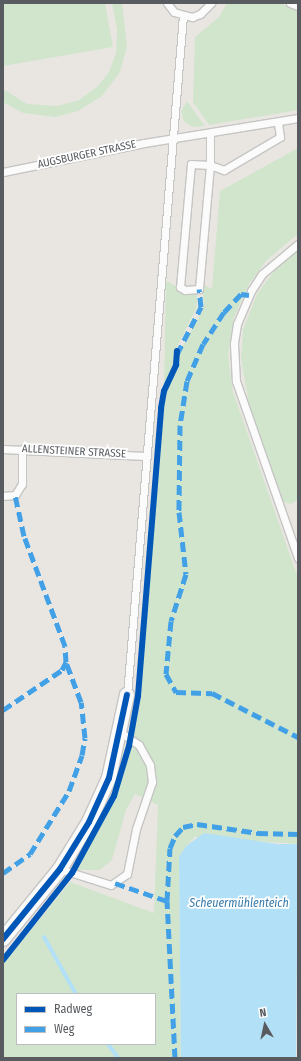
<!DOCTYPE html>
<html>
<head>
<meta charset="utf-8">
<style>
	body { margin:0 }
	#map { position:relative; width:301px; height:1061px; overflow:hidden; background:#e9e6e2; font-family:"Fira Sans Condensed",sans-serif }
	div>[style] { position:absolute }
	.green>* { inset:0; background:#d1e5cc }
	.water>* { inset:0; background:#b2e0f6 }
	.stream>* { height:4px; margin:-2px; padding:0 2px; transform-origin:2px; border-radius:2px; background:#b2e0f6 }
	.roads { filter:drop-shadow(1px 0 #c5c5c4) drop-shadow(-1px 0 #c5c5c4) drop-shadow(0 1px #c5c5c4) drop-shadow(0 -1px #c5c5c4) }
	.service>* { height:7px; margin:-3.5px; padding:0 3.5px; transform-origin:3.5px; border-radius:3.5px; background:#fcfbfb }
	.minor>* { height:14px; margin:-7px; padding:0 7px; transform-origin:7px; border-radius:7px; background:#fcfbfb }
	.quiet>* { height:5px; margin-top:-2.5px; transform-origin:0; background:repeating-linear-gradient(90deg,#42a1e6 0 10px,transparent 0 15px) }
	.cycleway>* { height:6px; margin:-3px; padding:0 3px; transform-origin:3px; border-radius:3px; background:#0057b8 }
	span { translate:-50% -50%; white-space:nowrap; text-align:center; line-height:1.15; -webkit-text-stroke:3.5px #fff; paint-order:stroke }
	.street-label { font-size:11px; color:#585c60 }
	.water-label { font-size:12px; color:#367aa9; font-style:italic }
	.frame { position:absolute; inset:0; border:4px solid #585c60; pointer-events:none }
	.legend { position:absolute; left:16px; top:993px; width:140px; height:52px; box-sizing:border-box; background:#fff; border:1px solid #bcbebf; margin:0; padding:5px 7px; list-style:none; font-size:12px; color:#585c60 }
	.legend li { display:flex; align-items:center; gap:8px; height:20px }
	.legend b { width:20px; border:1px solid #bcbebf }
	.north { position:absolute; left:245px; top:1005px; width:40px; height:40px; -webkit-text-stroke:3px #fff; paint-order:stroke; rotate:351deg; font-size:11px; font-weight:700; line-height:16px; text-align:center; color:#585c60 }
	.north::after { content:''; display:block; margin:auto; width:14px; height:18px; background:#585c60; clip-path:polygon(50% 0,100% 100%,50% 72%,0 100%) }
</style>
</head>
<body>
<div id="map">
	<div class="green">
		<i style="clip-path:polygon(3px 3px,105px 3px,113px 47px,3px 66px)"></i>
		<i style="clip-path:polygon(112px 3px,122px 3px,127px 47px,120px 72px,102px 96px,78px 111px,55px 117px,23px 113px,3px 102px,3px 89px,27px 104px,58px 106px,79px 100px,98px 86px,109px 72px,116px 53px,117px 30px)"></i>
		<i style="clip-path:polygon(227px 3px,280px 3px,298px 10px,298px 110px,209px 125px,193px 102px,195px 37px,219px 17px)"></i>
		<i style="clip-path:polygon(187px 101px,205px 126px,193px 127px,184px 122px,181px 111px)"></i>
		<i style="clip-path:polygon(evenodd,298px 148px,298px 234px,266px 261px,249px 284px,234px 317px,228px 355px,233px 392px,298px 578px,298px 844px,195px 837px,186px 846px,179px 857px,181px 1058px,3px 1058px,3px 964px,70px 882px,154px 913px,158px 805px,135px 794px,126px 810px,112px 860px,100px 870px,76px 870px,115px 797px,138px 711px,164px 393px,178px 365px,179px 353px,204px 307px,202px 284px,212px 289px,220px 191px,298px 148px,17px 994px,155px 994px,155px 1044px,17px 1044px,17px 994px)"></i>
		<i style="clip-path:polygon(298px 251px,298px 500px,291px 504px,283px 502px,249px 403px,241px 359px,243px 330px,257px 294px,275px 270px)"></i>
		<i style="clip-path:polygon(166px 281px,176px 286px,179px 293px,197px 295px,197px 300px,196px 309px,175px 351px,174px 366px,164px 386px)"></i>
	</div>
	<div class="water">
		<i style="clip-path:polygon(204px 833px,277px 844px,298px 844px,296px 1058px,181px 1058px,179px 857px,186px 846px)"></i>
	</div>
	<div class="stream">
		<i style="left:44px;top:937px;width:65px;rotate:60.7deg"></i>
		<i style="left:108px;top:1044px;width:17px;rotate:54deg"></i>
	</div>
	<div class="roads">
		<div class="service">
			<i style="left:167px;top:3px;width:11px;rotate:52deg"></i>
			<i style="left:174px;top:12px;width:19px;rotate:16deg"></i>
			<i style="left:192px;top:17px;width:9px;rotate:-21deg"></i>
			<i style="left:200px;top:14px;width:16px;rotate:-45deg"></i>
			<i style="left:290px;top:3px;width:9px;rotate:21deg"></i>
			<i style="left:210px;top:133px;width:32px;rotate:90deg"></i>
			<i style="left:210px;top:165px;width:124px;rotate:95.1deg"></i>
			<i style="left:199px;top:289px;width:14px;rotate:176deg"></i>
			<i style="left:185px;top:290px;width:6px;rotate:-149deg"></i>
			<i style="left:180px;top:287px;width:123px;rotate:-84.9deg"></i>
			<i style="left:191px;top:164px;width:19px;rotate:3deg"></i>
			<i style="left:210px;top:165px;width:15px;rotate:20deg"></i>
			<i style="left:224px;top:170px;width:65px;rotate:-30.5deg"></i>
			<i style="left:280px;top:137px;width:15px;rotate:-98deg"></i>
			<i style="left:3px;top:172px;width:144px;rotate:-11.6deg"></i>
			<i style="left:144px;top:143px;width:156px;rotate:-9.2deg"></i>
			<i style="left:298px;top:244px;width:47px;rotate:140.2deg"></i>
			<i style="left:262px;top:274px;width:20px;rotate:123deg"></i>
			<i style="left:251px;top:291px;width:36px;rotate:113deg"></i>
			<i style="left:237px;top:324px;width:20px;rotate:99deg"></i>
			<i style="left:234px;top:344px;width:37px;rotate:87deg"></i>
			<i style="left:236px;top:381px;width:188px;rotate:70.7deg"></i>
			<i style="left:3px;top:449px;width:142px;rotate:2.8deg"></i>
			<i style="left:3px;top:496px;width:12px;rotate:-5deg"></i>
			<i style="left:15px;top:495px;width:13px;rotate:-58deg"></i>
			<i style="left:22px;top:484px;width:35px;rotate:-90deg"></i>
			<i style="left:127px;top:695px;width:681px;rotate:-85.29deg"></i>
			<i style="left:60px;top:869px;width:53px;rotate:17.4deg"></i>
			<i style="left:111px;top:885px;width:19px;rotate:-35deg"></i>
			<i style="left:127px;top:874px;width:46px;rotate:-78.7deg"></i>
			<i style="left:136px;top:829px;width:50px;rotate:-71.2deg"></i>
			<i style="left:152px;top:782px;width:17px;rotate:-97deg"></i>
			<i style="left:150px;top:765px;width:23px;rotate:-119deg"></i>
			<i style="left:139px;top:745px;width:22px;rotate:-146deg"></i>
		</div>
		<div class="minor">
			<i style="left:3px;top:939px;width:90px;rotate:-50.8deg"></i>
			<i style="left:60px;top:869px;width:55px;rotate:-58.3deg"></i>
			<i style="left:89px;top:822px;width:48px;rotate:-65.6deg"></i>
			<i style="left:109px;top:778px;width:85px;rotate:-77.8deg"></i>
		</div>
	</div>
	<div class="quiet">
		<i style="left:249px;top:295px;width:8px;rotate:-173deg"></i>
		<i style="left:241px;top:294px;width:25px;rotate:133deg"></i>
		<i style="left:224px;top:312px;width:38px;rotate:123deg"></i>
		<i style="left:203px;top:344px;width:40px;rotate:113.4deg"></i>
		<i style="left:187px;top:381px;width:45px;rotate:99deg"></i>
		<i style="left:180px;top:425px;width:87px;rotate:90.7deg"></i>
		<i style="left:179px;top:512px;width:62px;rotate:83.6deg"></i>
		<i style="left:186px;top:574px;width:49px;rotate:107.7deg"></i>
		<i style="left:171px;top:621px;width:53px;rotate:95.4deg"></i>
		<i style="left:166px;top:674px;width:21px;rotate:61deg"></i>
		<i style="left:176px;top:692px;width:36px;rotate:2deg"></i>
		<i style="left:212px;top:693px;width:97px;rotate:27.1deg"></i>
		<i style="left:177px;top:354px;width:53px;rotate:-62.9deg"></i>
		<i style="left:201px;top:307px;width:18px;rotate:-96deg"></i>
		<i style="left:3px;top:710px;width:71px;rotate:-34.1deg"></i>
		<i style="left:62px;top:670px;width:9px;rotate:-63deg"></i>
		<i style="left:66px;top:662px;width:16px;rotate:-94deg"></i>
		<i style="left:65px;top:646px;width:117px;rotate:-110.4deg"></i>
		<i style="left:24px;top:536px;width:42px;rotate:-102.4deg"></i>
		<i style="left:3px;top:873px;width:33px;rotate:-35deg"></i>
		<i style="left:30px;top:854px;width:74px;rotate:-58.2deg"></i>
		<i style="left:69px;top:791px;width:38px;rotate:-70deg"></i>
		<i style="left:82px;top:755px;width:17px;rotate:-80deg"></i>
		<i style="left:85px;top:738px;width:36px;rotate:-96deg"></i>
		<i style="left:81px;top:702px;width:43px;rotate:-110.6deg"></i>
		<i style="left:115px;top:883px;width:55px;rotate:19.1deg"></i>
		<i style="left:175px;top:1058px;width:157px;rotate:-92.9deg"></i>
		<i style="left:167px;top:901px;width:53px;rotate:-86.8deg"></i>
		<i style="left:170px;top:848px;width:13px;rotate:-67deg"></i>
		<i style="left:175px;top:836px;width:12px;rotate:-48deg"></i>
		<i style="left:183px;top:827px;width:14px;rotate:-12deg"></i>
		<i style="left:197px;top:824px;width:62px;rotate:8.4deg"></i>
		<i style="left:258px;top:833px;width:40px;rotate:1.4deg"></i>
	</div>
	<div class="cycleway">
		<i style="left:3px;top:939px;width:90px;rotate:-50.8deg"></i>
		<i style="left:60px;top:869px;width:55px;rotate:-58.3deg"></i>
		<i style="left:89px;top:822px;width:48px;rotate:-65.6deg"></i>
		<i style="left:109px;top:778px;width:85px;rotate:-77.8deg"></i>
		<i style="left:3px;top:960px;width:111px;rotate:-51.6deg"></i>
		<i style="left:72px;top:873px;width:88px;rotate:-61.4deg"></i>
		<i style="left:114px;top:796px;width:52px;rotate:-73.3deg"></i>
		<i style="left:129px;top:746px;width:51px;rotate:-79.8deg"></i>
		<i style="left:138px;top:696px;width:289px;rotate:-85.4deg"></i>
		<i style="left:161px;top:408px;width:17px;rotate:-80deg"></i>
		<i style="left:164px;top:391px;width:29px;rotate:-65deg"></i>
		<i style="left:176px;top:365px;width:14px;rotate:-86deg"></i>
	</div>
	<div class="street-label">
		<span style="left:87px;top:155px;rotate:-12deg">AUGSBURGER STRASSE</span>
		<span style="left:74px;top:452px;rotate:3deg">ALLENSTEINER STRASSE</span>
	</div>
	<div class="water-label">
		<span style="left:239px;top:904px">Scheuermühlenteich</span>
	</div>
	<div class="frame"></div>
	<ul class="legend">
	<li><b style="height:5px;background:#0057b8"></b>Radweg</li>
	<li><b style="height:5px;background:#42a1e6"></b>Weg</li>
	</ul>
	<div class="north">N</div>
</div>
</body>
</html>
